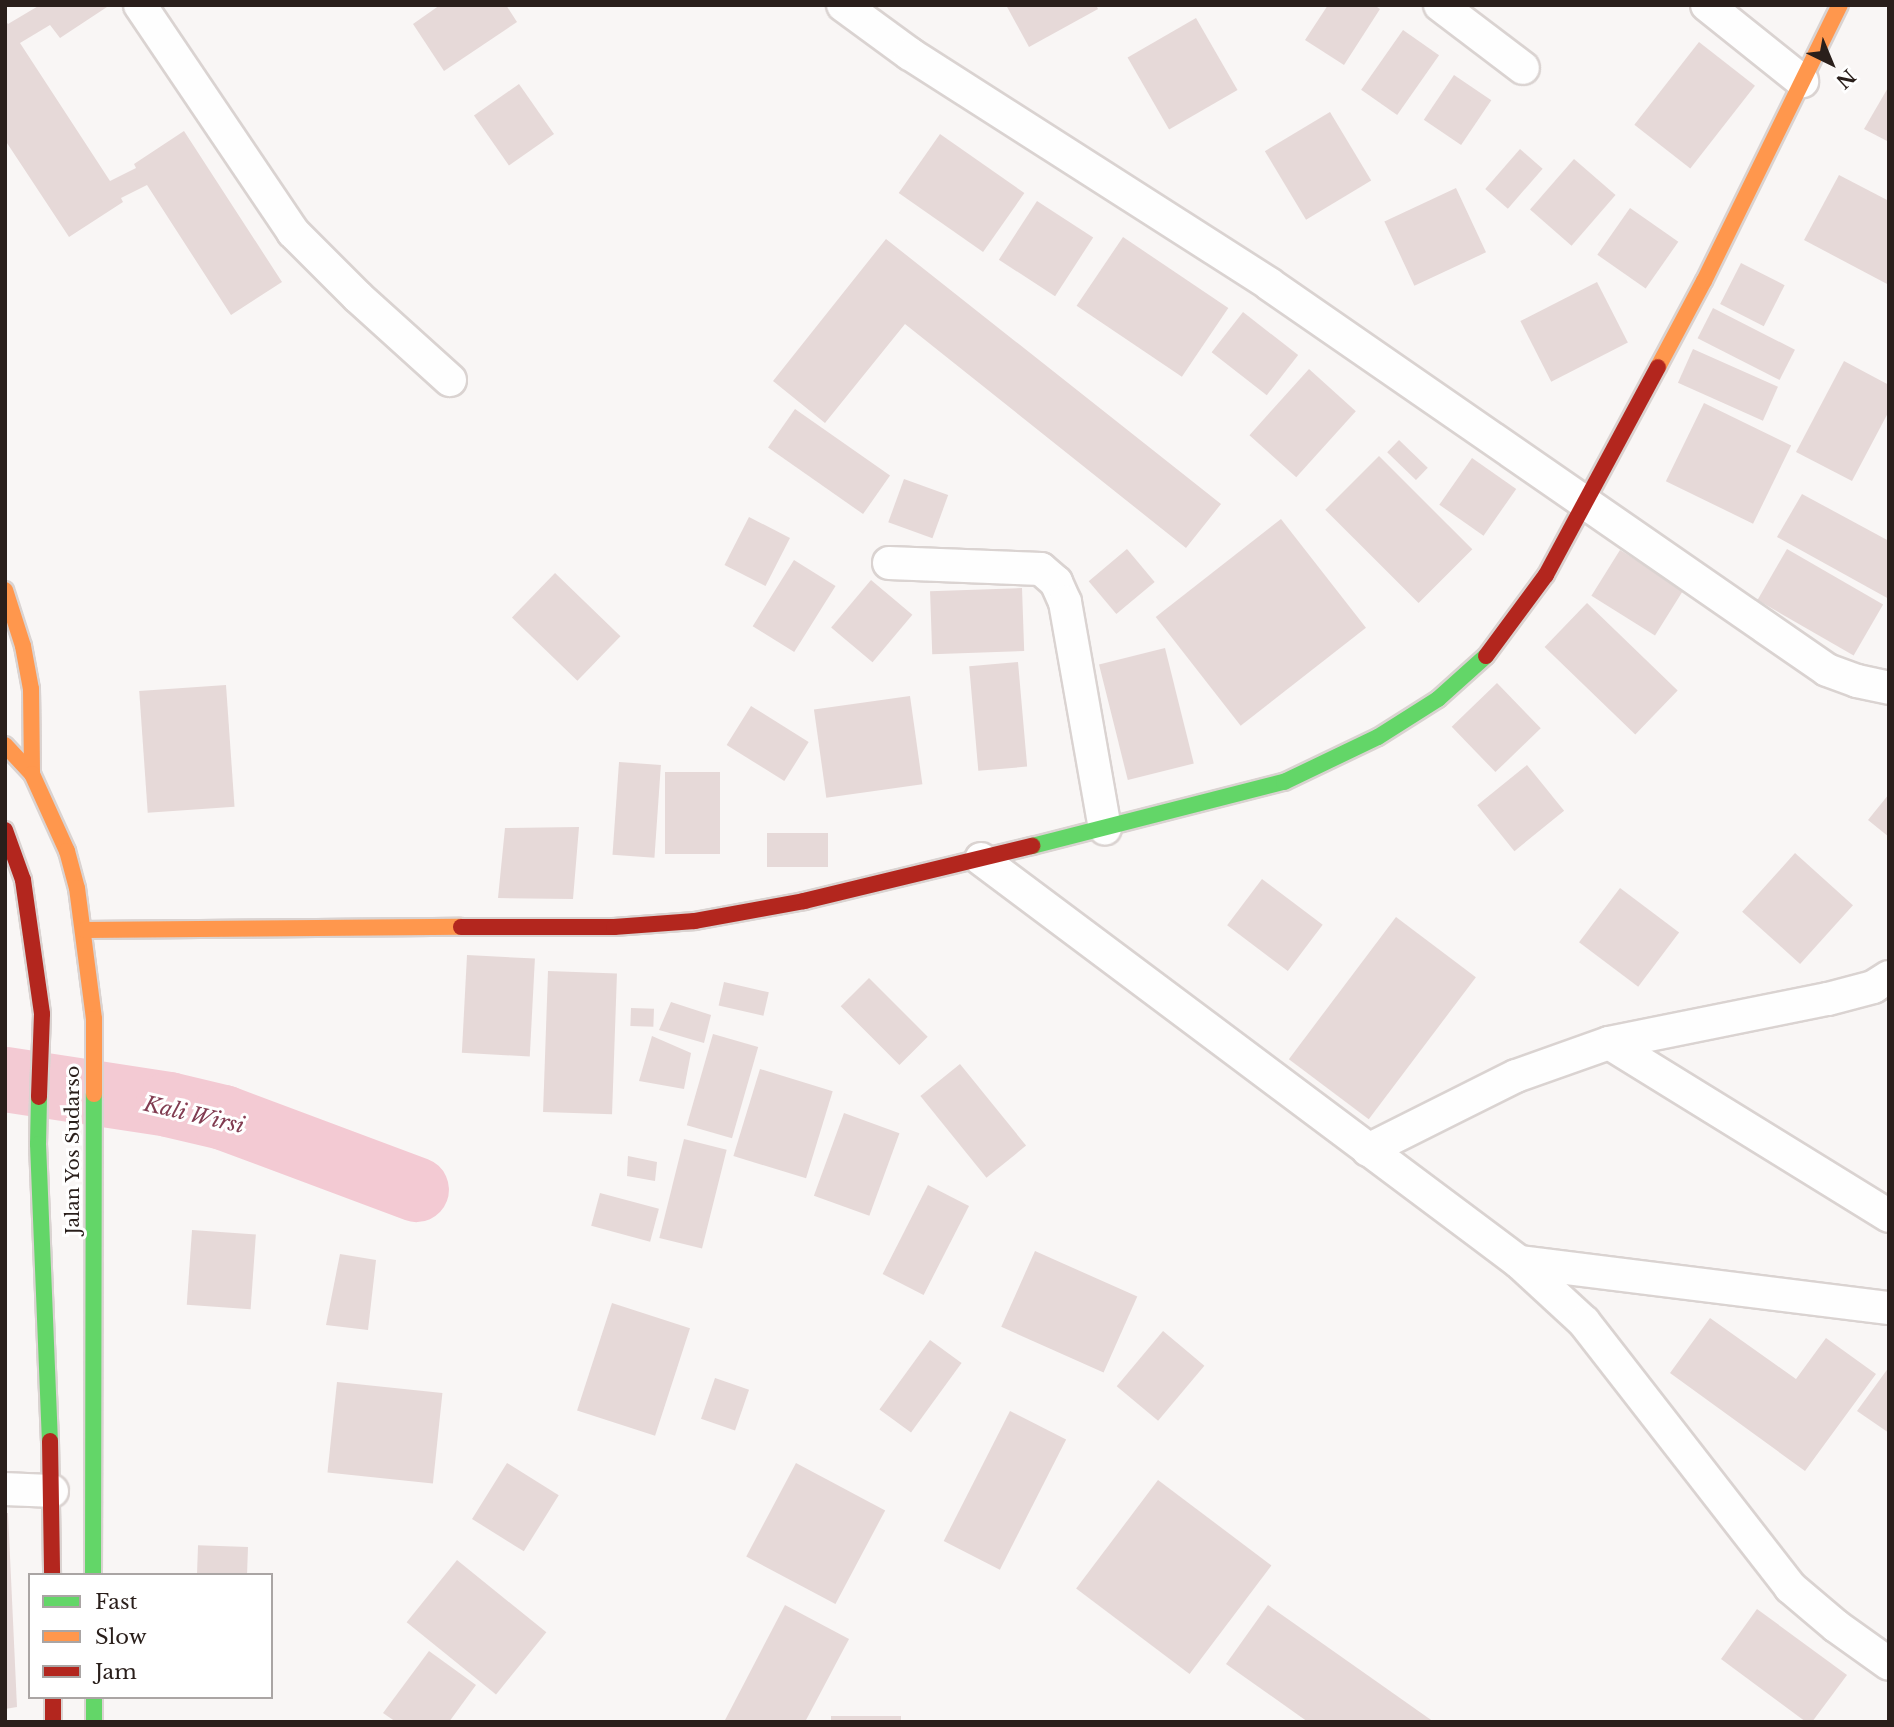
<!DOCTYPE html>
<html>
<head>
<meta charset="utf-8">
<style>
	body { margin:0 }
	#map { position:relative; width:1894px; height:1727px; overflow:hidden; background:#f9f6f5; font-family:"Libre Baskerville",serif }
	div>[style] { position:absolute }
	.river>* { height:65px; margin:-32.5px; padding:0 32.5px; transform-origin:32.5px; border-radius:32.5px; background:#f3cad3 }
	.building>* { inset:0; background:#e6d9d8; transform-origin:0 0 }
	.roads { filter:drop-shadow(2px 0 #dad3d1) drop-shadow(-2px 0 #dad3d1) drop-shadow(0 2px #dad3d1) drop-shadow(0 -2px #dad3d1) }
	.street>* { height:32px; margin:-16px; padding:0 16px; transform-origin:16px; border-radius:16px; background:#fefefe }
	.fast>* { height:16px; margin:-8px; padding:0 8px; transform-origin:8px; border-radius:8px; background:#63d668 }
	.slow>* { height:16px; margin:-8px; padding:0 8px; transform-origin:8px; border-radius:8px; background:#ff974d }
	.jam>* { height:16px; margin:-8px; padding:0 8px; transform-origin:8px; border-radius:8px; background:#b3261e }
	span { translate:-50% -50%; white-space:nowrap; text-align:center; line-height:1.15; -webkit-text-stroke:6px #fff; paint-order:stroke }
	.street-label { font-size:19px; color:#2a1f1b }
	.water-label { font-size:21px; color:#813c51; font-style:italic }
	.frame { position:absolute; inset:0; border:7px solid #2a1f1b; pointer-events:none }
	.legend { position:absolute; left:28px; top:1573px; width:245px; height:126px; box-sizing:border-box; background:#fff; border:2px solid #aaa5a4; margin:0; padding:9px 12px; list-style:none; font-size:21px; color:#2a1f1b }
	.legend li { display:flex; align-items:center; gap:14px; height:35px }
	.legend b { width:35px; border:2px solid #aaa5a4 }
	.north { position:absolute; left:1796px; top:28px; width:70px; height:70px; -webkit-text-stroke:5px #fff; paint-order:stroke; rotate:137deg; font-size:19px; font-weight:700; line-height:28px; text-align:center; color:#2a1f1b }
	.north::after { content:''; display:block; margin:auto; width:24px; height:32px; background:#2a1f1b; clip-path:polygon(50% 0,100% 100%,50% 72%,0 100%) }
</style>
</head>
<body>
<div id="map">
	<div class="river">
		<i style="left:5px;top:1079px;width:165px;rotate:8.7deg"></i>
		<i style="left:168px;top:1104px;width:57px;rotate:13.3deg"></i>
		<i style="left:223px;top:1117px;width:206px;rotate:20.5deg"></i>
	</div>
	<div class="building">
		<i style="clip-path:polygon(40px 5px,110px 5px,60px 38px,50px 25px,20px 43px,110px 181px,136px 168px,134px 164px,184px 131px,282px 282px,231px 315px,147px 185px,121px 198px,123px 202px,69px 237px,5px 140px,5px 20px,8px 24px)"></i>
		<i style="clip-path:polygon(440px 5px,506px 5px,517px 22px,444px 71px,413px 24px)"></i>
		<i style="clip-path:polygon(1006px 5px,1096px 5px,1098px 9px,1029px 47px)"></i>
		<i style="clip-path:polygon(1328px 5px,1374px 5px,1380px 9px,1344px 65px,1305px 40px)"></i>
		<i style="left:1196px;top:18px;width:83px;height:79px;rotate:60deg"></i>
		<i style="left:1403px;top:30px;width:44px;height:73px;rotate:35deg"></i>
		<i style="left:1699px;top:42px;width:71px;height:105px;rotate:38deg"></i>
		<i style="left:1454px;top:75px;width:45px;height:54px;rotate:34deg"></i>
		<i style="left:519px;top:84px;width:61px;height:55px;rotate:55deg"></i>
		<i style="clip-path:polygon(1889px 86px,1889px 142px,1864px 129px)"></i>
		<i style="left:1330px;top:112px;width:80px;height:76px;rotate:59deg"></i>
		<i style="left:940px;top:134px;width:103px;height:72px;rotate:35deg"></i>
		<i style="left:1520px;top:149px;width:30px;height:53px;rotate:41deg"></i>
		<i style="left:1574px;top:159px;width:55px;height:67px;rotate:41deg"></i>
		<i style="clip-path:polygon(1839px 175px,1889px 201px,1889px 285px,1804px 240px)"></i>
		<i style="left:1456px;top:188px;width:71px;height:79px;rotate:65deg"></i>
		<i style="left:1037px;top:201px;width:67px;height:70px;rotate:33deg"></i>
		<i style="left:1630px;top:208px;width:59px;height:57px;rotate:35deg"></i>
		<i style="left:1123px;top:237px;width:127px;height:83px;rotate:34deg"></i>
		<i style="clip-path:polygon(886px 239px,1221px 504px,1186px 548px,905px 324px,825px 423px,773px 381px)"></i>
		<i style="left:1741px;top:263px;width:49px;height:46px;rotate:27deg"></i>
		<i style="left:1597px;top:282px;width:68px;height:86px;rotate:63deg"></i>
		<i style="left:1713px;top:308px;width:92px;height:34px;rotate:27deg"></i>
		<i style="left:1243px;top:312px;width:70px;height:51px;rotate:38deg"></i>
		<i style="left:1693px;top:349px;width:93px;height:37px;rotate:24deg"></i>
		<i style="clip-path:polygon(1844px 361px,1889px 385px,1889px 411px,1852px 481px,1796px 452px)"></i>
		<i style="left:1309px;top:369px;width:63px;height:89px;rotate:42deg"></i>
		<i style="left:1704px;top:403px;width:97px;height:87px;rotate:26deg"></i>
		<i style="left:795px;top:409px;width:116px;height:47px;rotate:35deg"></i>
		<i style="left:1399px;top:440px;width:40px;height:17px;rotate:44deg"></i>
		<i style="left:1379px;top:456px;width:132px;height:76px;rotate:45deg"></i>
		<i style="left:1472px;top:458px;width:54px;height:57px;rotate:35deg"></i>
		<i style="left:904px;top:479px;width:47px;height:46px;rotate:20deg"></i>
		<i style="clip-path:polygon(1802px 494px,1889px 541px,1889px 599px,1777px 537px)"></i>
		<i style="left:749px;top:517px;width:46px;height:54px;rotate:27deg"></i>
		<i style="left:1281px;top:519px;width:138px;height:159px;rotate:52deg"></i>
		<i style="left:1127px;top:549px;width:43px;height:50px;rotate:50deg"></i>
		<i style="left:1787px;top:549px;width:111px;height:59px;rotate:30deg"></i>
		<i style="left:1620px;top:550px;width:75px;height:54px;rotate:32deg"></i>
		<i style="left:794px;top:560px;width:49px;height:78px;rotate:32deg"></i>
		<i style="left:555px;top:573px;width:91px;height:62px;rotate:44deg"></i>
		<i style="left:871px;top:580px;width:54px;height:62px;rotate:40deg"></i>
		<i style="left:1022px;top:588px;width:63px;height:92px;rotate:88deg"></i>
		<i style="left:1587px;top:603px;width:126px;height:61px;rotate:44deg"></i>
		<i style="left:1165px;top:648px;width:119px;height:68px;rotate:76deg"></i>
		<i style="left:1018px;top:662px;width:105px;height:49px;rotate:85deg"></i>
		<i style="left:1497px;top:683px;width:63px;height:63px;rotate:46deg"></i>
		<i style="left:226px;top:685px;width:122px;height:87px;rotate:86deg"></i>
		<i style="left:910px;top:696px;width:89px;height:97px;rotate:82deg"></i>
		<i style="left:751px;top:706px;width:68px;height:46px;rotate:32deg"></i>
		<i style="left:619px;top:762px;width:42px;height:93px;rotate:4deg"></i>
		<i style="left:1527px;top:765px;width:59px;height:64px;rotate:51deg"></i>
		<i style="left:720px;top:772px;width:82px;height:55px;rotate:90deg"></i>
		<i style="clip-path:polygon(1889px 794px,1889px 837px,1868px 820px)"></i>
		<i style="clip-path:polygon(579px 827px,573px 899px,498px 898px,505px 828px)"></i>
		<i style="left:828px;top:833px;width:34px;height:61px;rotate:90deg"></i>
		<i style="left:1795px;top:853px;width:78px;height:79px;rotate:42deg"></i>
		<i style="left:1262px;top:879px;width:76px;height:58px;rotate:37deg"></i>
		<i style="left:1620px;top:888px;width:74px;height:68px;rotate:37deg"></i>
		<i style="left:1396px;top:917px;width:100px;height:178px;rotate:37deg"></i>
		<i style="left:467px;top:955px;width:68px;height:98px;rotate:3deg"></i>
		<i style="left:548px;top:971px;width:69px;height:141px;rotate:2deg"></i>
		<i style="left:869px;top:978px;width:83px;height:40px;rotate:45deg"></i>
		<i style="left:724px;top:982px;width:46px;height:24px;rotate:13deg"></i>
		<i style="clip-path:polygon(671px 1002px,711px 1015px,704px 1043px,659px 1030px)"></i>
		<i style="left:631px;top:1008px;width:23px;height:18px;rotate:2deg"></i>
		<i style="left:713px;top:1034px;width:47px;height:95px;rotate:16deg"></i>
		<i style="clip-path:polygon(652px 1036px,691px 1053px,684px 1089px,639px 1081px)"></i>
		<i style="left:960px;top:1064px;width:105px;height:51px;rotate:51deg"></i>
		<i style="left:760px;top:1069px;width:76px;height:91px;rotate:17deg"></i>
		<i style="left:844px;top:1113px;width:59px;height:88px;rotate:20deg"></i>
		<i style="left:684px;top:1139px;width:44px;height:102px;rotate:14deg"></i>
		<i style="clip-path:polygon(628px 1156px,657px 1162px,655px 1181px,627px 1176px)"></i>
		<i style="left:928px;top:1185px;width:46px;height:100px;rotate:27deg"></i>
		<i style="left:600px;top:1193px;width:61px;height:34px;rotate:15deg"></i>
		<i style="left:192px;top:1230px;width:64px;height:75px;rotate:4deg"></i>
		<i style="left:1035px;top:1251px;width:112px;height:83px;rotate:24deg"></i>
		<i style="clip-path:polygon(340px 1254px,376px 1260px,368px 1330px,326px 1325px)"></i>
		<i style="left:612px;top:1303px;width:82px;height:113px;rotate:18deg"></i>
		<i style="clip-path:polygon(1710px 1318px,1796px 1379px,1826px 1338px,1876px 1374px,1805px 1471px,1670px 1373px)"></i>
		<i style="left:1163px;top:1331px;width:54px;height:72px;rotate:40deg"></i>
		<i style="left:930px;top:1340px;width:39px;height:86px;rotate:36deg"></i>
		<i style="clip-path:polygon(1889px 1367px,1889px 1433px,1857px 1411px)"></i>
		<i style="left:715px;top:1378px;width:36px;height:43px;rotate:19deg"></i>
		<i style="left:337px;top:1382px;width:106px;height:91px;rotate:6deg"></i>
		<i style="left:1010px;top:1411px;width:63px;height:146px;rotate:27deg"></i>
		<i style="left:507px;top:1463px;width:61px;height:66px;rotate:32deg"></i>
		<i style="left:796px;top:1463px;width:101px;height:106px;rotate:28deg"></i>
		<i style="left:1158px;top:1480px;width:142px;height:136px;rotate:37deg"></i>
		<i style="clip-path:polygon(5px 1513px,8px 1513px,17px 1707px,5px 1709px)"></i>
		<i style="left:248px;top:1547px;width:28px;height:50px;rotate:92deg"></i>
		<i style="left:457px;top:1560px;width:115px;height:80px;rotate:39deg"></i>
		<i style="clip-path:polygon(785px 1605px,849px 1639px,805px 1722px,724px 1722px)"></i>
		<i style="clip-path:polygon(1268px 1605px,1434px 1722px,1308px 1722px,1226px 1664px)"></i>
		<i style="clip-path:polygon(1757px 1609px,1847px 1675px,1812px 1722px,1806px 1722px,1721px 1659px)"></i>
		<i style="clip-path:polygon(429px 1651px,476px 1685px,449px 1722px,396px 1722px,383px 1713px)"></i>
		<i style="left:831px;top:1716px;width:70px;height:6px"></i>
	</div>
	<div class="roads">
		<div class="street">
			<i style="left:140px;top:5px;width:274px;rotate:56deg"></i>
			<i style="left:293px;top:232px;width:92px;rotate:45deg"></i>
			<i style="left:358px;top:297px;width:124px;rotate:42.1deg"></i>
			<i style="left:843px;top:5px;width:83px;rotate:36.2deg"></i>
			<i style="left:910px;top:54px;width:426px;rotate:32.6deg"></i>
			<i style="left:1269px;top:284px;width:678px;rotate:34.67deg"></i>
			<i style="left:1827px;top:670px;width:32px;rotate:20deg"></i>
			<i style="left:1857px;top:681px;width:33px;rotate:12deg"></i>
			<i style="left:1440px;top:5px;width:104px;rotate:37.2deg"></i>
			<i style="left:1707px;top:5px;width:122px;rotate:38.7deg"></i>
			<i style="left:889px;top:563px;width:152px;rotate:2.3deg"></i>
			<i style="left:1041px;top:569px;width:20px;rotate:41deg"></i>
			<i style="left:1056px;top:582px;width:22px;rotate:66deg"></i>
			<i style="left:1065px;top:602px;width:230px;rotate:80deg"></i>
			<i style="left:981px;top:859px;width:672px;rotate:36.84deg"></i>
			<i style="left:1519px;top:1262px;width:88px;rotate:42.7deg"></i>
			<i style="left:1584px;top:1322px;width:336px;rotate:52.1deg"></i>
			<i style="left:1790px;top:1587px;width:60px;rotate:40.3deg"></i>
			<i style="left:1836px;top:1626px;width:65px;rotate:35.6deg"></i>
			<i style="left:1609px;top:1043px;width:329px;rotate:31.7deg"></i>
			<i style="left:1368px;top:1150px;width:165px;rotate:-26.6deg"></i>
			<i style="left:1516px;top:1076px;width:99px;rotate:-19.5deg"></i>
			<i style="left:1609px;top:1043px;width:223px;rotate:-11.4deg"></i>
			<i style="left:1828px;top:999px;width:47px;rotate:-14.9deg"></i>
			<i style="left:1873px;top:987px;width:19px;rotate:-32deg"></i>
			<i style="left:1519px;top:1262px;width:373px;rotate:7.1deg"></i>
			<i style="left:5px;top:1489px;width:47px;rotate:2.4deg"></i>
		</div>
		<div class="fast">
			<i style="left:1032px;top:846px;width:260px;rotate:-14.3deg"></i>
			<i style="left:1284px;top:782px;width:104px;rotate:-25.6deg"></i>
			<i style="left:1378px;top:737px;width:71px;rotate:-32.3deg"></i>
			<i style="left:1438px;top:699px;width:64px;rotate:-41.9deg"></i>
			<i style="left:39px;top:1097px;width:47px;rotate:91.2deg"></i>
			<i style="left:38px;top:1144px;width:297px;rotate:87.7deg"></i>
			<i style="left:93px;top:1575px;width:481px;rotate:-89.9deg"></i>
			<i style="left:94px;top:1697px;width:25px;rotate:90deg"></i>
		</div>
		<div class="slow">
			<i style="left:1658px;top:367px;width:98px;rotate:-61.9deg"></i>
			<i style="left:1704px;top:281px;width:308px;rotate:-63.8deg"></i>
			<i style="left:5px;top:590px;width:59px;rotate:72.2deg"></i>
			<i style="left:23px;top:646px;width:44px;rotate:79.5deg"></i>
			<i style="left:31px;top:689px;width:85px;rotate:89.3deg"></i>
			<i style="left:5px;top:745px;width:40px;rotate:47deg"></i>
			<i style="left:32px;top:774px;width:85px;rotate:65.6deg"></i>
			<i style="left:67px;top:851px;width:38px;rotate:75deg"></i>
			<i style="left:77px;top:888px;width:132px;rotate:82.6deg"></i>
			<i style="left:94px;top:1019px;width:75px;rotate:90deg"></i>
			<i style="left:84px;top:930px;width:377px;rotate:-0.5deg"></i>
		</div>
		<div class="jam">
			<i style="left:1486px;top:656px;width:101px;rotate:-53.5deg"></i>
			<i style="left:1546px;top:575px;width:236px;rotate:-61.7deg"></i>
			<i style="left:5px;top:830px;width:53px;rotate:70.2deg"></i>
			<i style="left:23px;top:880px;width:135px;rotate:81.9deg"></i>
			<i style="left:42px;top:1014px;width:83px;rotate:92.1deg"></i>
			<i style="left:461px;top:927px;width:153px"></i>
			<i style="left:614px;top:927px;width:81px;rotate:-4.2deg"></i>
			<i style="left:695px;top:921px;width:111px;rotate:-10.4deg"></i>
			<i style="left:804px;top:901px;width:235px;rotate:-13.6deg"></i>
			<i style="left:50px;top:1441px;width:134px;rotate:89.1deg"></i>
			<i style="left:53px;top:1697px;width:25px;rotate:90deg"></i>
		</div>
	</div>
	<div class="street-label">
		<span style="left:73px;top:1150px;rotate:-90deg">Jalan Yos Sudarso</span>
	</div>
	<div class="water-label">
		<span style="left:194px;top:1115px;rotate:13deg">Kali Wirsi</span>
	</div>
	<div class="frame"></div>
	<ul class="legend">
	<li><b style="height:9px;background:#63d668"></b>Fast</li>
	<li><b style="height:9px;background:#ff974d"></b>Slow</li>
	<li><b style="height:9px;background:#b3261e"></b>Jam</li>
	</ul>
	<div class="north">N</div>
</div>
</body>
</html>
